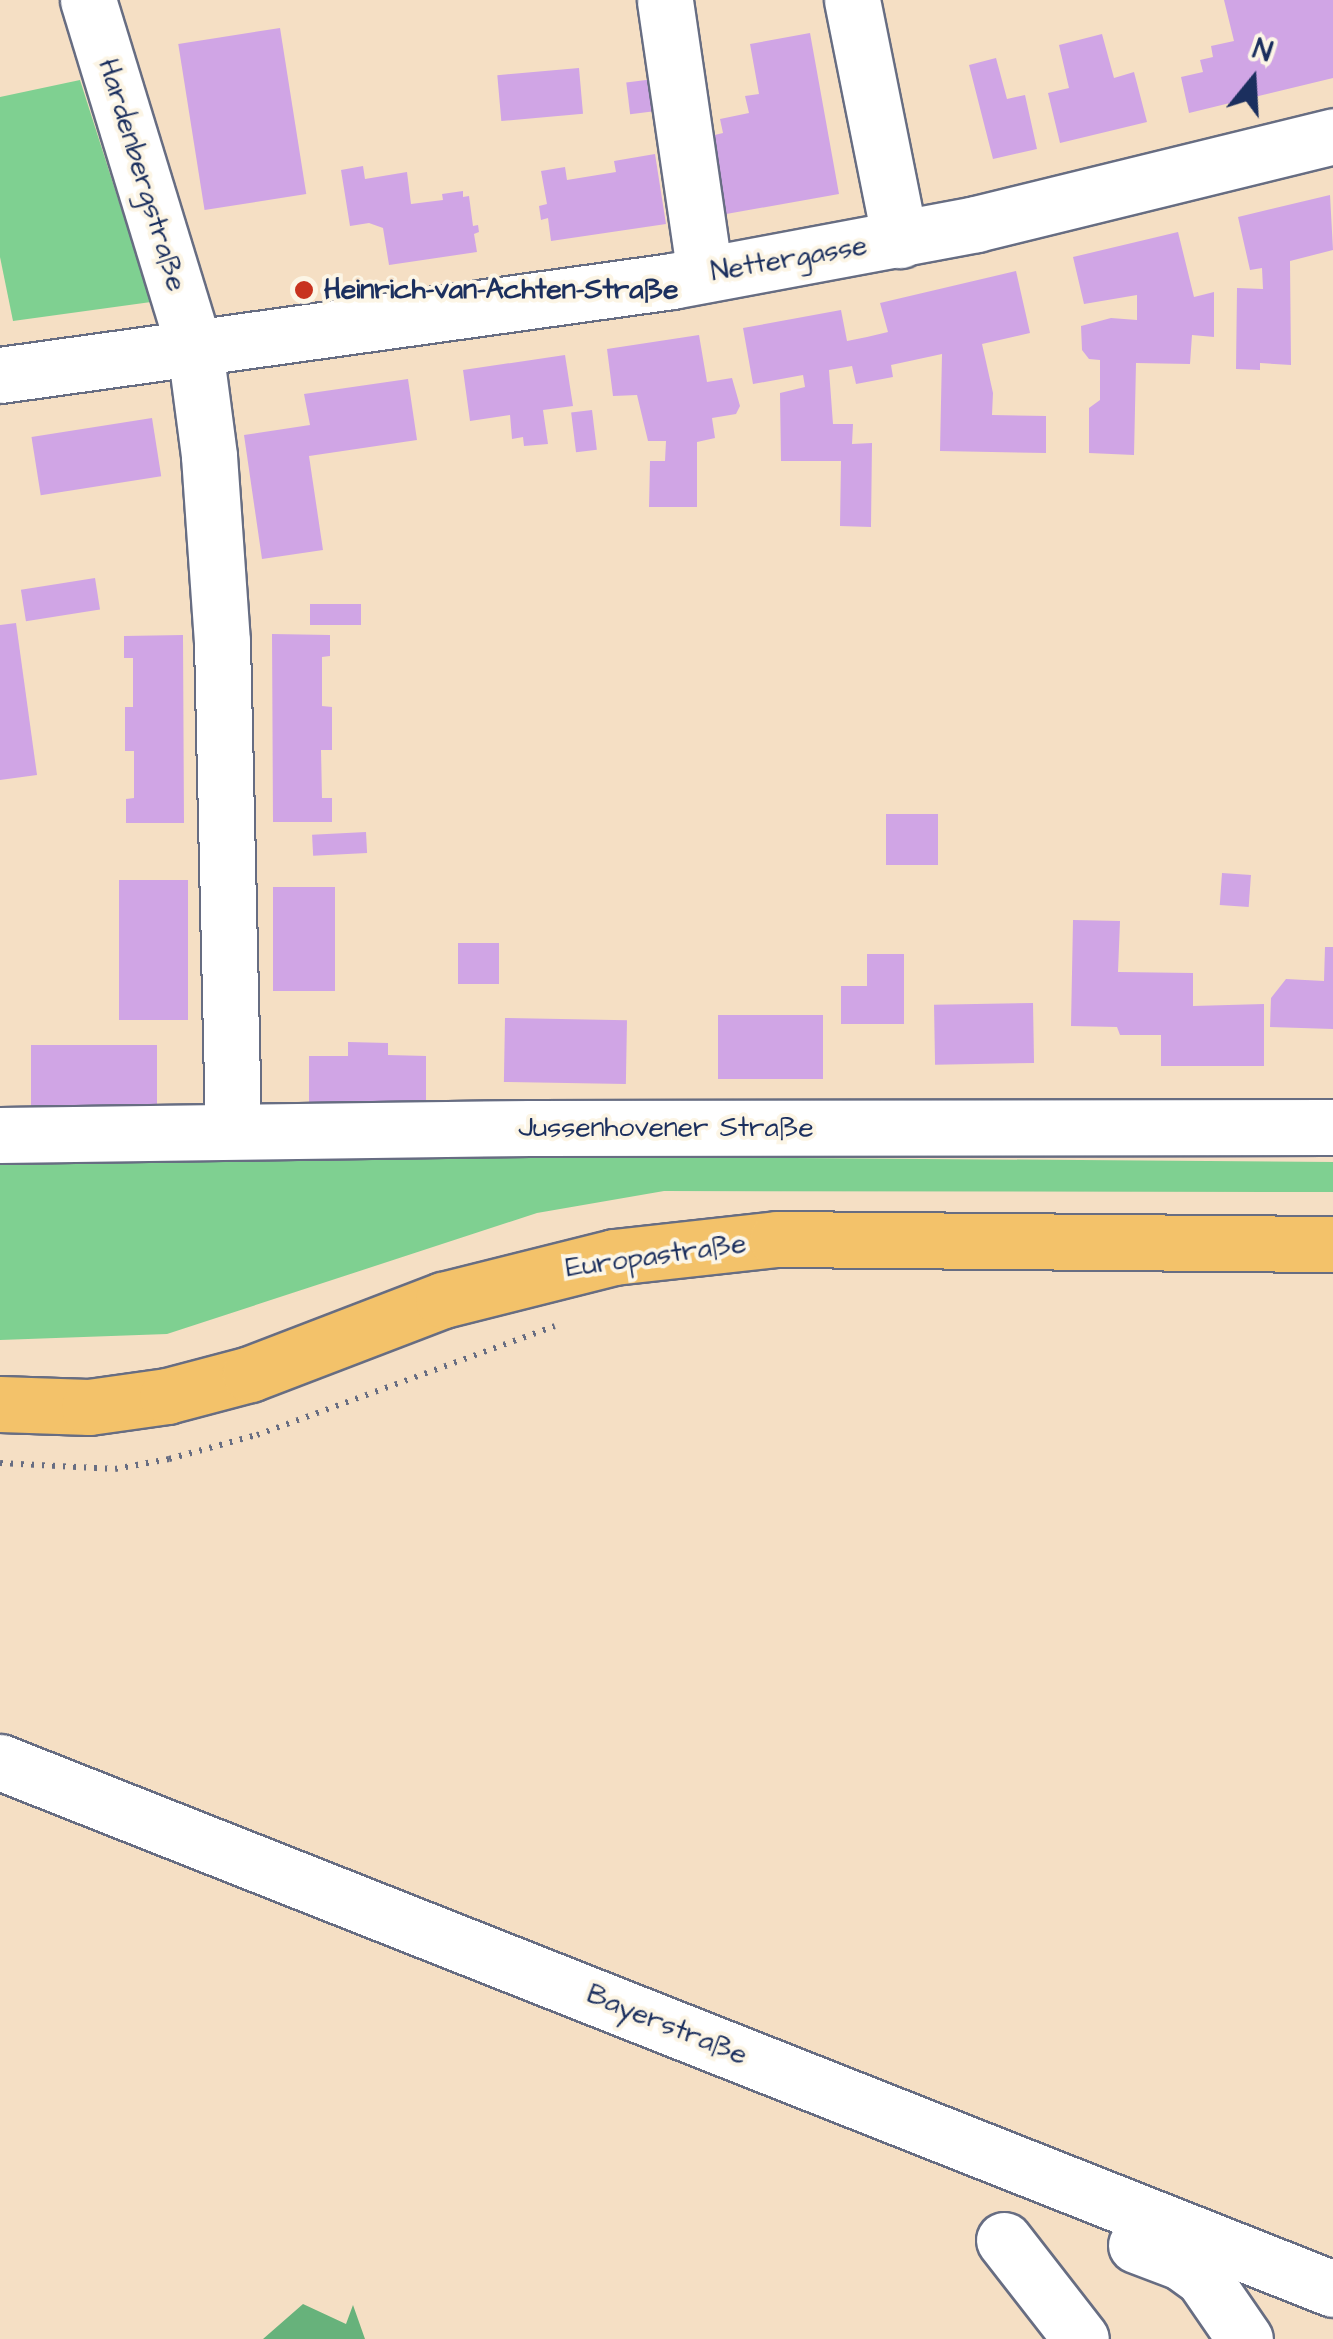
<!DOCTYPE html>
<html>
<head>
<meta charset="utf-8">
<style>
	body { margin:0 }
	#map { position:relative; width:1333px; height:2339px; overflow:hidden; background:#f5dfc4; font-family:"Architects Daughter",sans-serif }
	div>[style] { position:absolute }
	.green>* { inset:0; background:#7fd091 }
	.forest>* { inset:0; background:#67b27b }
	.building>* { inset:0; background:#d0a5e5; transform-origin:0 0 }
	.path>* { height:6px; margin-top:-3px; transform-origin:0; background:repeating-linear-gradient(90deg,#676d82 0 2.5px,transparent 0 10.5px) }
	.roads { filter:drop-shadow(2px 0 #676d82) drop-shadow(-2px 0 #676d82) drop-shadow(0 2px #676d82) drop-shadow(0 -2px #676d82) }
	.minor>* { height:55px; margin:-27.5px; padding:0 27.5px; transform-origin:27.5px; border-radius:27.5px; background:#fff }
	.major>* { height:55px; margin:-27.5px; padding:0 27.5px; transform-origin:27.5px; border-radius:27.5px; background:#f3c26a }
	.dots>* { width:28px; height:28px; translate:-50% -50%; box-sizing:border-box; border:5px solid #fcf5e5; border-radius:50% }
	span { translate:-50% -50%; white-space:nowrap; text-align:center; line-height:1.15; -webkit-text-stroke:8px #fcf5e5; paint-order:stroke }
	.street-label { font-size:28px; color:#1b2f5e }
	.poi-label { font-size:28px; color:#1b2f5e; font-weight:700 }
	.left { translate:0 -50%; text-align:left }
	.north { position:absolute; left:1203px; top:30px; width:100px; height:100px; -webkit-text-stroke:8px #fcf5e5; paint-order:stroke; rotate:18deg; font-size:28px; font-weight:700; line-height:40px; text-align:center; color:#1b2f5e }
	.north::after { content:''; display:block; margin:auto; width:35px; height:45px; background:#1b2f5e; clip-path:polygon(50% 0,100% 100%,50% 72%,0 100%) }
</style>
</head>
<body>
<div id="map">
	<div class="green">
		<i style="clip-path:polygon(80px 80px,151px 302px,13px 321px,0 257px,0 97px)"></i>
		<i style="clip-path:polygon(0 1152px,1333px 1162px,1333px 1192px,664px 1191px,537px 1213px,167px 1334px,0 1340px)"></i>
	</div>
	<div class="forest">
		<i style="clip-path:polygon(303px 2304px,346px 2324px,353px 2305px,365px 2339px,263px 2339px)"></i>
	</div>
	<div class="building">
		<i style="clip-path:polygon(1224px 0,1333px 0,1333px 78px,1189px 113px,1181px 77px,1203px 72px,1200px 60px,1213px 57px,1211px 46px,1234px 41px)"></i>
		<i style="left:280px;top:28px;width:168px;height:103px;rotate:81deg"></i>
		<i style="clip-path:polygon(810px 33px,839px 194px,715px 216px,702px 138px,723px 133px,720px 119px,749px 113px,745px 96px,759px 94px,750px 44px)"></i>
		<i style="clip-path:polygon(1102px 34px,1114px 78px,1134px 72px,1147px 122px,1060px 143px,1048px 93px,1069px 88px,1059px 45px)"></i>
		<i style="clip-path:polygon(996px 58px,1007px 99px,1025px 95px,1037px 149px,993px 159px,969px 65px)"></i>
		<i style="left:579px;top:68px;width:46px;height:82px;rotate:85deg"></i>
		<i style="left:662px;top:78px;width:32px;height:36px;rotate:83deg"></i>
		<i style="clip-path:polygon(655px 154px,666px 224px,551px 241px,548px 218px,541px 220px,539px 206px,547px 204px,541px 171px,565px 167px,567px 180px,616px 172px,614px 161px)"></i>
		<i style="clip-path:polygon(363px 166px,365px 179px,407px 172px,411px 204px,443px 200px,442px 194px,463px 191px,463px 197px,469px 196px,473px 226px,478px 225px,479px 232px,474px 234px,477px 252px,389px 265px,383px 228px,369px 223px,350px 226px,341px 170px)"></i>
		<i style="clip-path:polygon(1330px 195px,1333px 250px,1290px 261px,1291px 365px,1260px 363px,1260px 370px,1236px 369px,1237px 288px,1263px 289px,1262px 268px,1250px 270px,1238px 217px)"></i>
		<i style="clip-path:polygon(1178px 232px,1194px 297px,1214px 292px,1214px 337px,1192px 335px,1190px 364px,1136px 363px,1134px 455px,1089px 453px,1089px 408px,1100px 400px,1100px 360px,1089px 359px,1082px 350px,1081px 326px,1111px 318px,1137px 320px,1137px 295px,1084px 304px,1073px 257px)"></i>
		<i style="clip-path:polygon(1016px 271px,1030px 333px,982px 344px,993px 393px,992px 415px,1046px 416px,1046px 453px,940px 451px,942px 354px,891px 365px,893px 377px,856px 384px,852px 366px,829px 370px,833px 424px,853px 424px,852px 444px,872px 443px,871px 527px,840px 526px,841px 461px,781px 461px,780px 393px,805px 387px,803px 375px,753px 384px,743px 328px,841px 310px,847px 341px,867px 337px,888px 332px,880px 303px)"></i>
		<i style="clip-path:polygon(699px 335px,707px 382px,732px 378px,740px 406px,736px 414px,712px 418px,715px 438px,697px 442px,697px 507px,649px 507px,650px 461px,665px 461px,666px 441px,648px 441px,637px 395px,613px 396px,607px 349px)"></i>
		<i style="clip-path:polygon(565px 355px,573px 406px,543px 410px,548px 444px,524px 446px,523px 437px,512px 439px,510px 415px,470px 421px,463px 370px)"></i>
		<i style="clip-path:polygon(408px 379px,417px 440px,309px 456px,323px 550px,262px 559px,244px 435px,310px 425px,304px 394px)"></i>
		<i style="left:592px;top:410px;width:40px;height:21px;rotate:83deg"></i>
		<i style="left:152px;top:418px;width:59px;height:122px;rotate:81deg"></i>
		<i style="left:95px;top:578px;width:32px;height:75px;rotate:81deg"></i>
		<i style="left:310px;top:604px;width:51px;height:21px"></i>
		<i style="clip-path:polygon(16px 623px,37px 775px,0 780px,0 625px)"></i>
		<i style="clip-path:polygon(272px 634px,330px 635px,330px 656px,322px 657px,322px 706px,332px 707px,332px 750px,321px 750px,322px 798px,332px 798px,332px 822px,273px 822px)"></i>
		<i style="clip-path:polygon(183px 635px,184px 823px,126px 823px,126px 799px,134px 798px,134px 751px,125px 751px,125px 707px,133px 707px,133px 658px,124px 658px,124px 636px)"></i>
		<i style="left:886px;top:814px;width:52px;height:51px"></i>
		<i style="left:366px;top:832px;width:21px;height:54px;rotate:87deg"></i>
		<i style="left:1222px;top:873px;width:29px;height:32px;rotate:4deg"></i>
		<i style="left:119px;top:880px;width:69px;height:140px"></i>
		<i style="left:273px;top:887px;width:62px;height:104px"></i>
		<i style="clip-path:polygon(1073px 920px,1120px 921px,1118px 972px,1193px 973px,1193px 1006px,1264px 1004px,1264px 1066px,1161px 1066px,1161px 1035px,1120px 1035px,1117px 1027px,1071px 1026px)"></i>
		<i style="left:499px;top:943px;width:41px;height:41px;rotate:90deg"></i>
		<i style="clip-path:polygon(1325px 947px,1333px 947px,1333px 1029px,1270px 1027px,1271px 998px,1286px 979px,1324px 981px)"></i>
		<i style="clip-path:polygon(867px 954px,904px 954px,904px 1024px,841px 1024px,841px 986px,867px 986px)"></i>
		<i style="left:1033px;top:1003px;width:60px;height:99px;rotate:89deg"></i>
		<i style="left:718px;top:1015px;width:105px;height:64px"></i>
		<i style="left:505px;top:1018px;width:122px;height:64px;rotate:1deg"></i>
		<i style="clip-path:polygon(348px 1042px,388px 1043px,388px 1055px,426px 1056px,426px 1113px,309px 1112px,309px 1056px,348px 1056px)"></i>
		<i style="left:31px;top:1045px;width:126px;height:67px"></i>
	</div>
	<div class="path">
		<i style="left:0;top:1463px;width:115px;rotate:3deg"></i>
		<i style="left:115px;top:1469px;width:55px;rotate:-10.5deg"></i>
		<i style="left:169px;top:1459px;width:91px;rotate:-15.3deg"></i>
		<i style="left:257px;top:1435px;width:317px;rotate:-20.1deg"></i>
	</div>
	<div class="roads">
		<div class="minor">
			<i style="left:88px;top:0;width:365px;rotate:73deg"></i>
			<i style="left:195px;top:349px;width:108px;rotate:82.5deg"></i>
			<i style="left:209px;top:456px;width:186px;rotate:86deg"></i>
			<i style="left:222px;top:642px;width:489px;rotate:88.7deg"></i>
			<i style="left:852px;top:0;width:245px;rotate:78.7deg"></i>
			<i style="left:665px;top:1px;width:276px;rotate:81.7deg"></i>
			<i style="left:0;top:375px;width:679px;rotate:-7.96deg"></i>
			<i style="left:672px;top:281px;width:309px;rotate:-10.6deg"></i>
			<i style="left:976px;top:224px;width:368px;rotate:-13.8deg"></i>
			<i style="left:0;top:1135px;width:530px;rotate:-0.76deg"></i>
			<i style="left:530px;top:1128px;width:803px;rotate:-0.07deg"></i>
			<i style="left:0;top:1762px;width:1433px;rotate:21.57deg"></i>
			<i style="left:1004px;top:2240px;width:125px;rotate:52.1deg"></i>
			<i style="left:1136px;top:2245px;width:48px;rotate:20.7deg"></i>
			<i style="left:1181px;top:2262px;width:27px;rotate:36deg"></i>
			<i style="left:1203px;top:2278px;width:74px;rotate:55.5deg"></i>
		</div>
		<div class="major">
			<i style="left:0;top:1404px;width:89px;rotate:1.9deg"></i>
			<i style="left:89px;top:1407px;width:79px;rotate:-8deg"></i>
			<i style="left:167px;top:1396px;width:86px;rotate:-14.8deg"></i>
			<i style="left:250px;top:1374px;width:207px;rotate:-21deg"></i>
			<i style="left:443px;top:1300px;width:176px;rotate:-14.1deg"></i>
			<i style="left:614px;top:1257px;width:164px;rotate:-6.3deg"></i>
			<i style="left:777px;top:1239px;width:556px;rotate:0.52deg"></i>
		</div>
	</div>
	<div class="dots">
		<i style="left:304px;top:290px;background:#c8321e"></i>
	</div>
	<div class="street-label">
		<span style="left:142px;top:175px;rotate:73deg">Hardenbergstraße</span>
		<span style="left:789px;top:259px;rotate:-10deg">Nettergasse</span>
		<span style="left:666px;top:1128px">Jussenhovener Straße</span>
		<span style="left:656px;top:1256px;rotate:-8deg">Europastraße</span>
		<span style="left:667px;top:2025px;rotate:22deg">Bayerstraße</span>
	</div>
	<div class="poi-label">
		<span class="left" style="left:324px;top:290px">Heinrich-van-Achten-Straße</span>
	</div>
	<div class="north">N</div>
</div>
</body>
</html>
